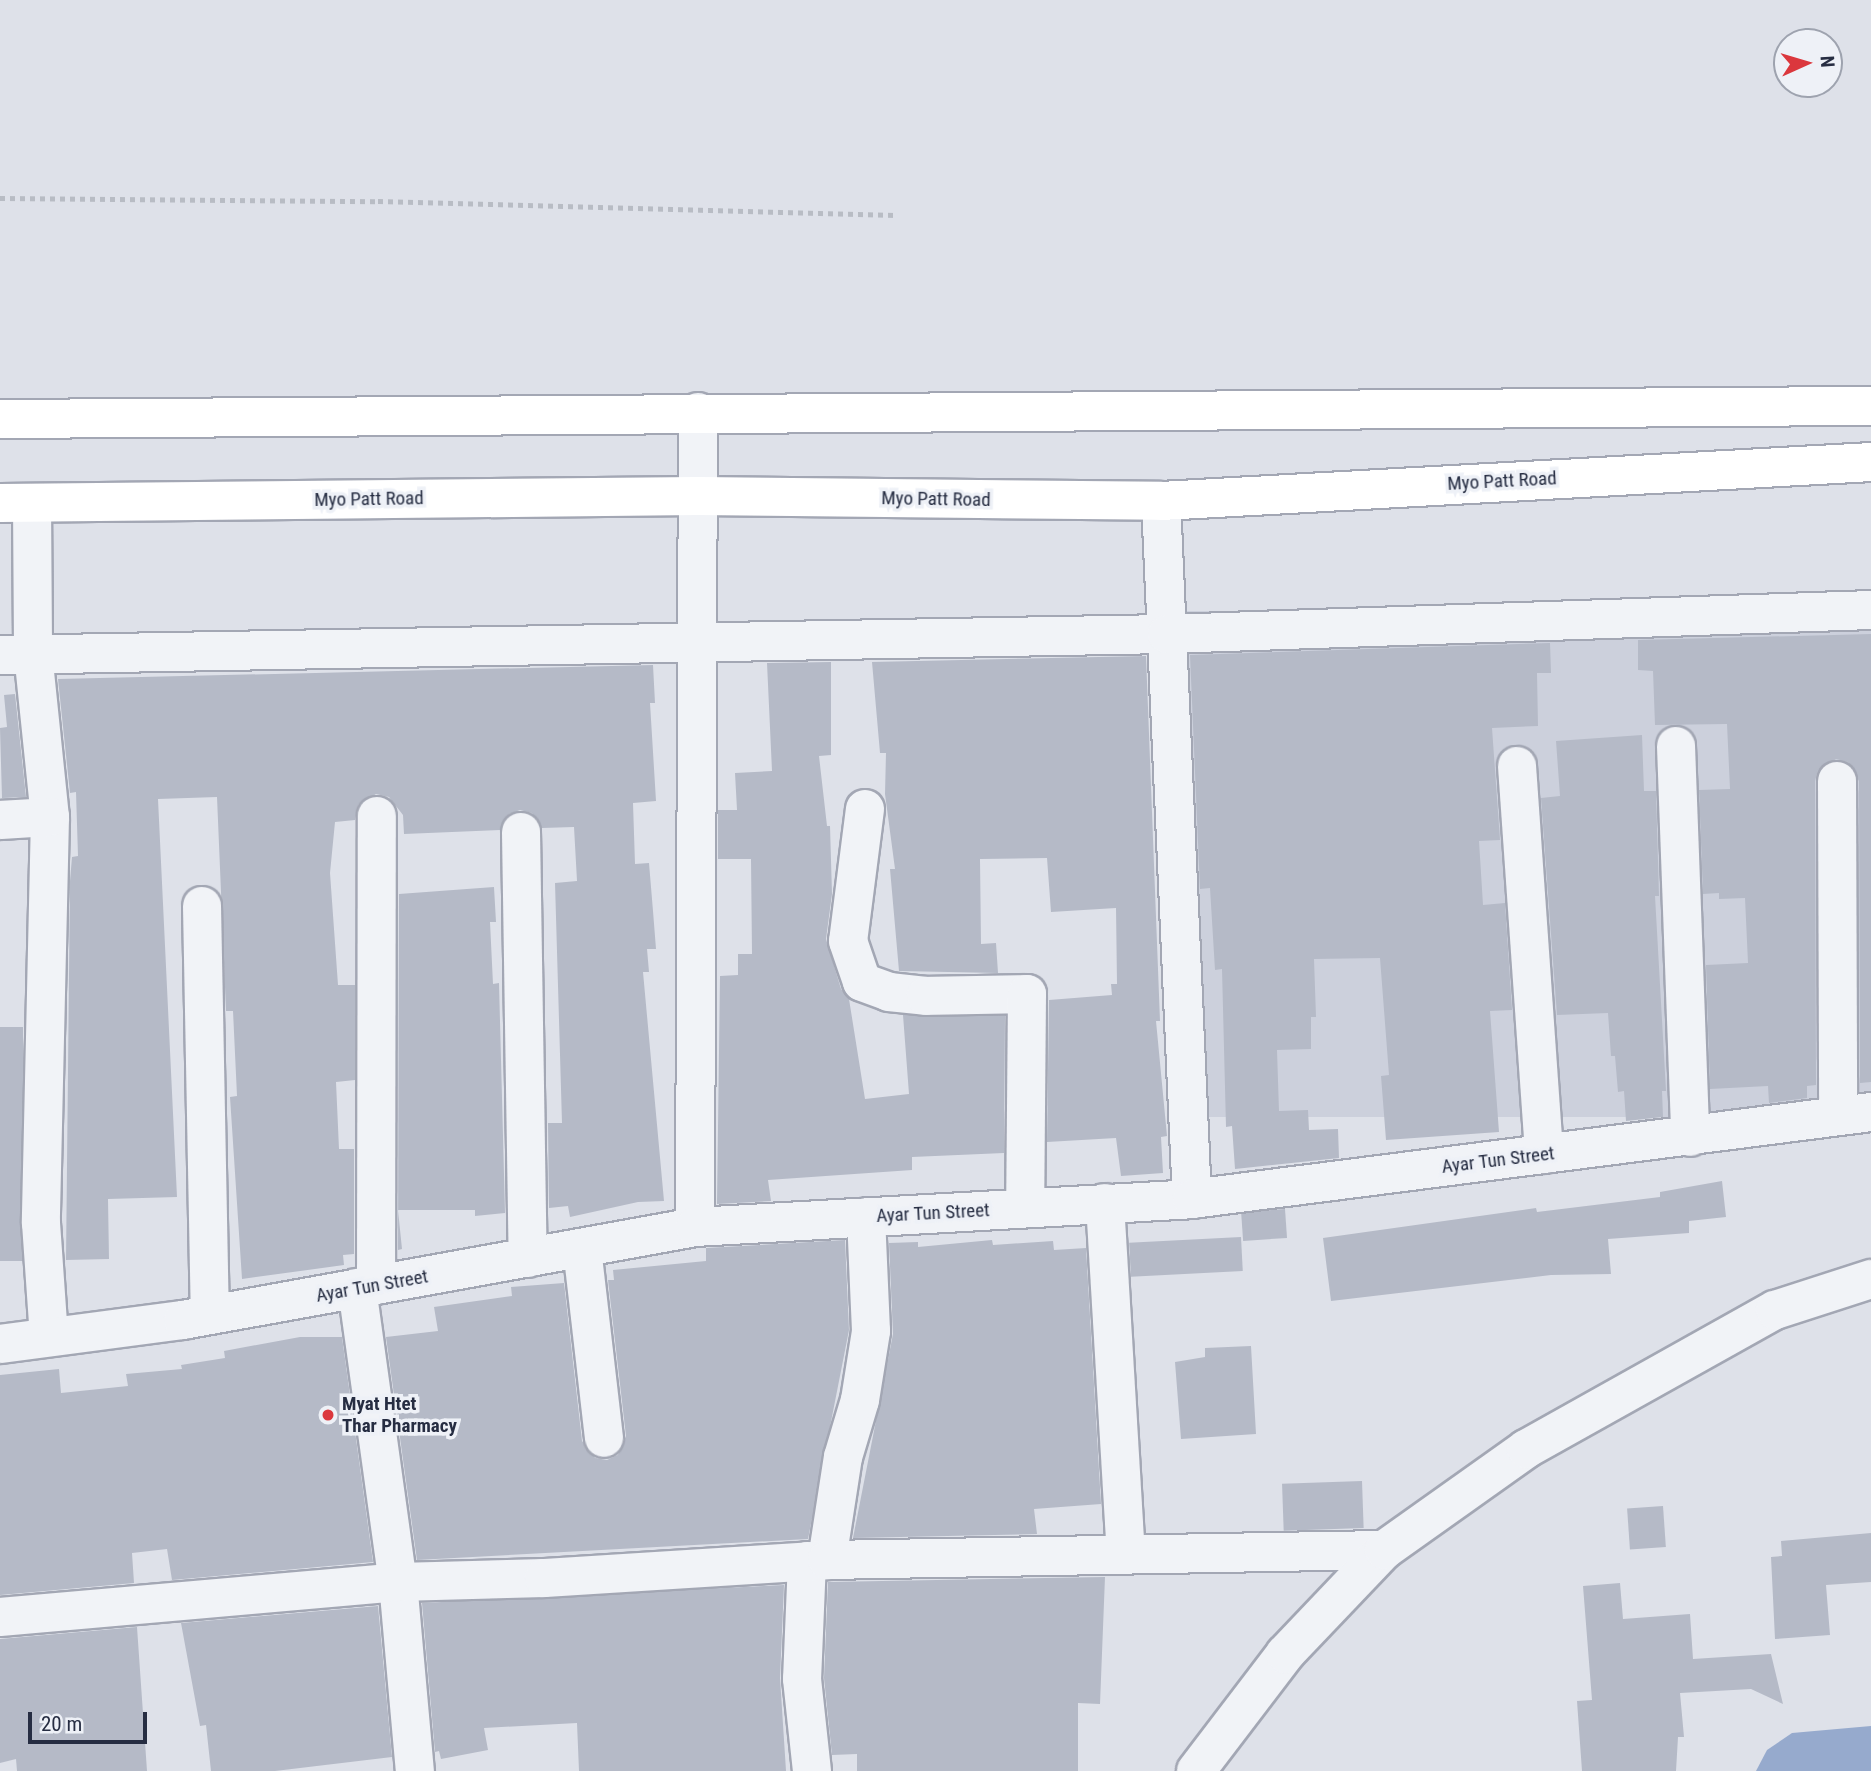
<!DOCTYPE html>
<html>
<head>
<meta charset="utf-8">
<style>
	body { margin:0 }
	#map { position:relative; width:1871px; height:1771px; overflow:hidden; background:#dee1e9; font-family:"Roboto Condensed",sans-serif }
	div>[style] { position:absolute }
	.built>* { inset:0; background:#ccd0dc; transform-origin:0 0 }
	.water>* { inset:0; background:#96aacd }
	.building>* { inset:0; background:#b5bac7; transform-origin:0 0 }
	.path>* { height:4.5px; margin-top:-2.25px; transform-origin:0; background:repeating-linear-gradient(90deg,#b8bcc4 0 5px,transparent 0 10px) }
	.roads { filter:drop-shadow(2px 0 #a3a7b4) drop-shadow(-2px 0 #a3a7b4) drop-shadow(0 2px #a3a7b4) drop-shadow(0 -2px #a3a7b4) }
	.street>* { height:38px; margin:-19px; padding:0 19px; transform-origin:19px; border-radius:19px; background:#f1f3f7 }
	.secondary>* { height:38px; margin:-19px; padding:0 19px; transform-origin:19px; border-radius:19px; background:#fff }
	.dots>* { width:19px; height:19px; translate:-50% -50%; box-sizing:border-box; border:4px solid #eef1f7; border-radius:50% }
	span { translate:-50% -50%; white-space:nowrap; text-align:center; line-height:1.15; -webkit-text-stroke:7px #eef1f7; paint-order:stroke }
	.street-label { font-size:19px; color:#262d42 }
	.poi-label { font-size:19px; color:#262d42; font-weight:700 }
	.left { translate:0 -50%; text-align:left }
	.north { position:absolute; left:1773px; top:28px; width:70px; height:70px; box-sizing:border-box; background:#eef1f7; border:2px solid #9ea3af; border-radius:50%; rotate:86deg; font-size:19px; font-weight:700; line-height:28px; text-align:center; color:#262d42 }
	.north::after { content:''; display:block; margin:auto; width:24px; height:32px; background:#db373d; clip-path:polygon(50% 0,100% 100%,50% 72%,0 100%) }
	.scale { position:absolute; left:28px; top:1712px; width:119px; height:32px; box-sizing:border-box; border:4px solid #262d42; border-top:0; padding-left:9px; font-size:21px; line-height:24px; white-space:nowrap; color:#262d42; -webkit-text-stroke:5px #eef1f7; paint-order:stroke }
</style>
</head>
<body>
<div id="map">
	<div class="built">
		<i style="left:1871px;top:611px;width:506px;height:704px;rotate:90deg"></i>
	</div>
	<div class="water">
		<i style="clip-path:polygon(1871px 1726px,1871px 1771px,1756px 1771px,1767px 1750px,1792px 1733px)"></i>
	</div>
	<div class="building">
		<i style="clip-path:polygon(1871px 634px,1871px 1082px,1860px 1083px,1859px 781px,1848px 762px,1836px 759px,1818px 770px,1815px 781px,1816px 1085px,1807px 1086px,1807px 1098px,1769px 1103px,1768px 1086px,1710px 1089px,1706px 965px,1748px 963px,1745px 898px,1719px 899px,1719px 893px,1703px 894px,1699px 790px,1730px 789px,1727px 724px,1655px 725px,1653px 671px,1638px 670px,1638px 640px)"></i>
		<i style="clip-path:polygon(1550px 643px,1551px 673px,1537px 673px,1538px 726px,1492px 728px,1500px 840px,1479px 841px,1483px 905px,1505px 903px,1512px 1010px,1490px 1011px,1499px 1132px,1386px 1140px,1381px 1076px,1389px 1075px,1380px 958px,1314px 959px,1316px 1017px,1311px 1017px,1311px 1049px,1277px 1050px,1279px 1111px,1308px 1110px,1309px 1130px,1338px 1129px,1339px 1158px,1235px 1169px,1232px 1126px,1226px 1127px,1222px 969px,1215px 970px,1210px 888px,1200px 889px,1190px 655px)"></i>
		<i style="clip-path:polygon(1146px 656px,1160px 1021px,1156px 1021px,1167px 1136px,1161px 1137px,1163px 1173px,1121px 1176px,1116px 1138px,1047px 1142px,1049px 1000px,1112px 995px,1111px 984px,1117px 984px,1116px 908px,1051px 912px,1047px 858px,980px 859px,981px 944px,996px 943px,998px 973px,899px 971px,890px 869px,895px 869px,885px 794px,886px 753px,880px 753px,872px 662px)"></i>
		<i style="clip-path:polygon(831px 662px,831px 755px,819px 756px,827px 826px,830px 826px,832px 894px,826px 939px,841px 989px,849px 999px,865px 1099px,909px 1094px,903px 1015px,1005px 1016px,1004px 1153px,912px 1157px,912px 1170px,768px 1180px,771px 1201px,717px 1204px,720px 976px,738px 975px,738px 954px,752px 954px,751px 859px,718px 859px,718px 810px,737px 810px,735px 773px,772px 771px,767px 663px)"></i>
		<i style="clip-path:polygon(653px 665px,655px 703px,650px 703px,656px 801px,633px 803px,635px 864px,649px 863px,653px 911px,656px 949px,647px 949px,649px 972px,643px 972px,664px 1201px,638px 1202px,570px 1217px,568px 1206px,549px 1208px,548px 1123px,562px 1123px,555px 883px,577px 881px,574px 827px,542px 828px,532px 813px,520px 810px,509px 814px,500px 830px,404px 834px,403px 815px,389px 797px,376px 794px,359px 804px,355px 820px,335px 822px,330px 873px,338px 985px,355px 985px,355px 1080px,336px 1082px,339px 1149px,354px 1149px,354px 1254px,343px 1255px,344px 1265px,242px 1279px,230px 1097px,237px 1096px,233px 1011px,226px 1011px,217px 797px,158px 799px,177px 1197px,108px 1199px,109px 1259px,66px 1260px,70px 881px,72px 857px,78px 856px,76px 792px,70px 793px,58px 679px)"></i>
		<i style="clip-path:polygon(15px 694px,26px 797px,2px 798px,0 728px,7px 727px,4px 695px)"></i>
		<i style="clip-path:polygon(1642px 735px,1644px 791px,1656px 791px,1659px 896px,1655px 896px,1666px 1091px,1662px 1091px,1663px 1117px,1626px 1121px,1624px 1091px,1618px 1092px,1615px 1056px,1611px 1056px,1608px 1013px,1557px 1015px,1541px 798px,1560px 796px,1556px 741px)"></i>
		<i style="clip-path:polygon(494px 887px,496px 922px,490px 922px,493px 984px,499px 983px,505px 1213px,475px 1216px,475px 1210px,398px 1210px,402px 1249px,398px 1250px,399px 894px)"></i>
		<i style="left:23px;top:1027px;width:234px;height:23px;rotate:90deg"></i>
		<i style="clip-path:polygon(1722px 1181px,1726px 1217px,1689px 1221px,1689px 1233px,1608px 1239px,1611px 1274px,1551px 1275px,1331px 1301px,1323px 1238px,1536px 1208px,1537px 1212px,1660px 1197px,1660px 1192px)"></i>
		<i style="left:1285px;top:1209px;width:29px;height:44px;rotate:86deg"></i>
		<i style="left:1241px;top:1237px;width:34px;height:112px;rotate:87deg"></i>
		<i style="clip-path:polygon(845px 1240px,849px 1330px,808px 1539px,417px 1560px,386px 1337px,438px 1331px,434px 1307px,512px 1296px,511px 1287px,564px 1283px,582px 1441px,595px 1458px,607px 1460px,618px 1455px,626px 1436px,608px 1280px,614px 1280px,613px 1270px,706px 1261px,706px 1248px)"></i>
		<i style="clip-path:polygon(992px 1240px,993px 1245px,1053px 1241px,1054px 1250px,1086px 1248px,1101px 1504px,1034px 1509px,1037px 1534px,853px 1538px,893px 1334px,889px 1243px,918px 1242px,918px 1247px)"></i>
		<i style="clip-path:polygon(300px 1337px,342px 1337px,373px 1562px,172px 1580px,167px 1549px,132px 1553px,134px 1583px,0 1595px,0 1375px,59px 1369px,61px 1393px,128px 1386px,126px 1374px,182px 1369px,181px 1365px,225px 1358px,224px 1351px)"></i>
		<i style="clip-path:polygon(1251px 1346px,1256px 1434px,1181px 1439px,1175px 1362px,1205px 1357px,1205px 1348px)"></i>
		<i style="left:1362px;top:1481px;width:47px;height:80px;rotate:88deg"></i>
		<i style="left:1663px;top:1506px;width:41px;height:36px;rotate:86deg"></i>
		<i style="clip-path:polygon(1871px 1533px,1871px 1582px,1826px 1585px,1830px 1635px,1775px 1639px,1771px 1557px,1782px 1556px,1781px 1541px)"></i>
		<i style="clip-path:polygon(1105px 1577px,1100px 1704px,1078px 1703px,1078px 1771px,857px 1771px,857px 1754px,832px 1755px,824px 1678px,828px 1582px)"></i>
		<i style="clip-path:polygon(1620px 1583px,1623px 1619px,1690px 1614px,1693px 1659px,1771px 1654px,1783px 1704px,1751px 1689px,1680px 1693px,1684px 1737px,1678px 1737px,1676px 1771px,1582px 1771px,1577px 1701px,1592px 1700px,1583px 1586px)"></i>
		<i style="clip-path:polygon(784px 1585px,780px 1678px,786px 1771px,579px 1771px,577px 1723px,484px 1728px,488px 1750px,441px 1759px,439px 1751px,435px 1752px,422px 1603px)"></i>
		<i style="clip-path:polygon(378px 1606px,392px 1757px,275px 1771px,211px 1771px,206px 1725px,200px 1726px,181px 1623px)"></i>
		<i style="clip-path:polygon(137px 1627px,147px 1771px,17px 1771px,16px 1759px,0 1763px,0 1639px)"></i>
	</div>
	<div class="path">
		<i style="left:0;top:198px;width:378px;rotate:0.5deg"></i>
		<i style="left:378px;top:201px;width:518px;rotate:1.55deg"></i>
	</div>
	<div class="roads">
		<div class="street">
			<i style="left:1161px;top:501px;width:699px;rotate:87.46deg"></i>
			<i style="left:32px;top:503px;width:150px;rotate:89.6deg"></i>
			<i style="left:33px;top:653px;width:165px;rotate:84.1deg"></i>
			<i style="left:50px;top:817px;width:406px;rotate:91.3deg"></i>
			<i style="left:41px;top:1223px;width:113px;rotate:86deg"></i>
			<i style="left:0;top:655px;width:1167px;rotate:-1.03deg"></i>
			<i style="left:1167px;top:634px;width:704px;rotate:-1.95deg"></i>
			<i style="left:1676px;top:746px;width:391px;rotate:87.9deg"></i>
			<i style="left:1517px;top:766px;width:389px;rotate:86deg"></i>
			<i style="left:1837px;top:781px;width:334px;rotate:89.8deg"></i>
			<i style="left:865px;top:809px;width:133px;rotate:97.3deg"></i>
			<i style="left:848px;top:941px;width:43px;rotate:71.1deg"></i>
			<i style="left:862px;top:982px;width:29px;rotate:20deg"></i>
			<i style="left:889px;top:992px;width:37px;rotate:6deg"></i>
			<i style="left:926px;top:996px;width:101px;rotate:-1.1deg"></i>
			<i style="left:1027px;top:994px;width:214px;rotate:90.5deg"></i>
			<i style="left:0;top:820px;width:50px;rotate:-3.4deg"></i>
			<i style="left:521px;top:832px;width:426px;rotate:89.1deg"></i>
			<i style="left:202px;top:906px;width:409px;rotate:88.9deg"></i>
			<i style="left:1105px;top:1203px;width:352px;rotate:86.6deg"></i>
			<i style="left:695px;top:1227px;width:815px;rotate:-89.79deg"></i>
			<i style="left:582px;top:1248px;width:191px;rotate:83.4deg"></i>
			<i style="left:376px;top:1285px;width:469px;rotate:-89.9deg"></i>
			<i style="left:357px;top:1288px;width:297px;rotate:82.1deg"></i>
			<i style="left:398px;top:1582px;width:190px;rotate:84.9deg"></i>
			<i style="left:0;top:1344px;width:185px;rotate:-7.5deg"></i>
			<i style="left:183px;top:1320px;width:520px;rotate:-10.29deg"></i>
			<i style="left:695px;top:1227px;width:498px;rotate:-3.2deg"></i>
			<i style="left:1192px;top:1199px;width:685px;rotate:-7.3deg"></i>
			<i style="left:827px;top:1560px;width:104px;rotate:-81.2deg"></i>
			<i style="left:843px;top:1457px;width:59px;rotate:-73.4deg"></i>
			<i style="left:860px;top:1400px;width:70px;rotate:-80.9deg"></i>
			<i style="left:871px;top:1331px;width:114px;rotate:-92.5deg"></i>
			<i style="left:807px;top:1561px;width:118px;rotate:92.4deg"></i>
			<i style="left:802px;top:1679px;width:93px;rotate:83.8deg"></i>
			<i style="left:0;top:1617px;width:400px;rotate:-5deg"></i>
			<i style="left:398px;top:1582px;width:146px;rotate:-1.6deg"></i>
			<i style="left:544px;top:1578px;width:284px;rotate:-3.6deg"></i>
			<i style="left:827px;top:1560px;width:557px;rotate:-1.03deg"></i>
			<i style="left:1196px;top:1771px;width:147px;rotate:-52.7deg"></i>
			<i style="left:1285px;top:1654px;width:144px;rotate:-46.4deg"></i>
			<i style="left:1384px;top:1550px;width:174px;rotate:-35.4deg"></i>
			<i style="left:1526px;top:1449px;width:285px;rotate:-29.2deg"></i>
			<i style="left:1775px;top:1310px;width:101px;rotate:-17.9deg"></i>
		</div>
		<div class="secondary">
			<i style="left:0;top:419px;width:1871px;rotate:-0.4deg"></i>
			<i style="left:0;top:503px;width:698px;rotate:-0.57deg"></i>
			<i style="left:698px;top:496px;width:463px;rotate:0.6deg"></i>
			<i style="left:1161px;top:501px;width:711px;rotate:-3.14deg"></i>
		</div>
	</div>
	<div class="dots">
		<i style="left:328px;top:1415px;background:#db373d"></i>
	</div>
	<div class="street-label">
		<span style="left:1502px;top:481px;rotate:-3deg">Myo Patt Road</span>
		<span style="left:369px;top:499px;rotate:-1deg">Myo Patt Road</span>
		<span style="left:936px;top:499px;rotate:1deg">Myo Patt Road</span>
		<span style="left:1498px;top:1160px;rotate:-7deg">Ayar Tun Street</span>
		<span style="left:933px;top:1213px;rotate:-3deg">Ayar Tun Street</span>
		<span style="left:372px;top:1286px;rotate:-10deg">Ayar Tun Street</span>
	</div>
	<div class="poi-label">
		<span class="left" style="left:342px;top:1415px">Myat Htet<br>Thar Pharmacy</span>
	</div>
	<div class="north">N</div>
	<div class="scale">20 m</div>
</div>
</body>
</html>
